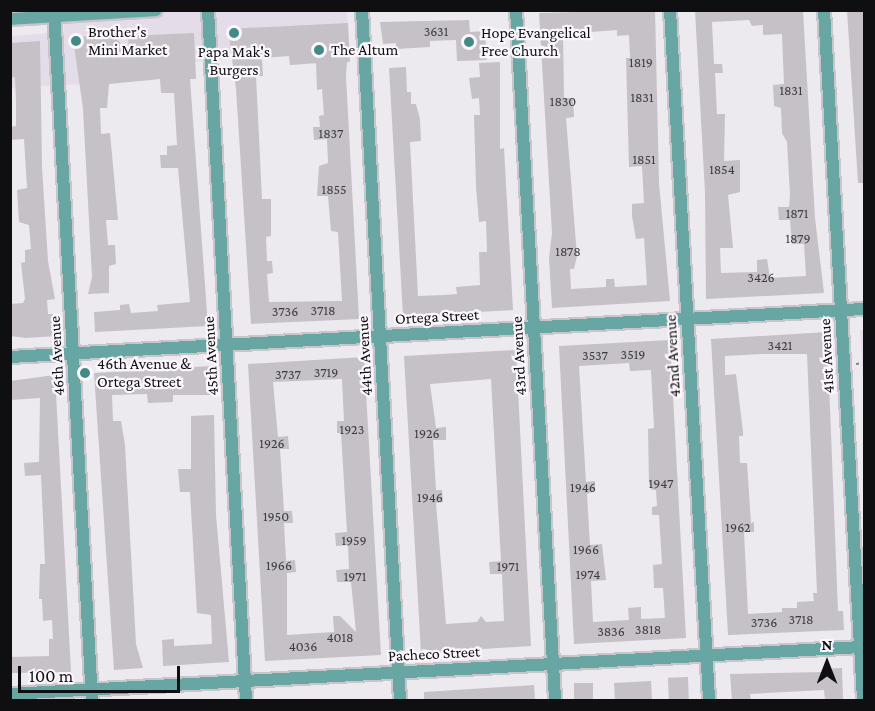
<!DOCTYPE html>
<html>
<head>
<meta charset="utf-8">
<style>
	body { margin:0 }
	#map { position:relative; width:875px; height:711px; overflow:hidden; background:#ece9ef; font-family:"Crimson Pro",serif }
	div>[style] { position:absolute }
	.built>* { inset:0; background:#e4dce9 }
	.building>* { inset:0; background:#c5c1c7; transform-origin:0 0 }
	.path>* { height:2px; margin-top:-1px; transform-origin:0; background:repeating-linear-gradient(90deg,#848286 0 3px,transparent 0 7.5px) }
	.roads { filter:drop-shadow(2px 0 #c9c6cb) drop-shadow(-2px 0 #c9c6cb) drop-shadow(0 2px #c9c6cb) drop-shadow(0 -2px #c9c6cb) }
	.minor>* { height:12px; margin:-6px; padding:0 6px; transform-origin:6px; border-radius:6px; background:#67a6a3 }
	.dots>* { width:16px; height:16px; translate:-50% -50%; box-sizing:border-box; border:3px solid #faf6fc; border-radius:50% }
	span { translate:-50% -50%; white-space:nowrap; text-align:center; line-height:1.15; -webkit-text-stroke:4.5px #faf6fc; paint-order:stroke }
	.number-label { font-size:14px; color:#3c3b3e }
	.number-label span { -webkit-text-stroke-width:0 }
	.poi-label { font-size:16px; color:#0f0e10 }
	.left { translate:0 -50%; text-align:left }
	.street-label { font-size:16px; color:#0f0e10 }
	.frame { position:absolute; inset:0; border:12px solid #0f0e10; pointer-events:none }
	.north { position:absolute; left:797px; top:633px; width:60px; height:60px; -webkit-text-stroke:4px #faf6fc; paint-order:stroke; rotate:0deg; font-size:16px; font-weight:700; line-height:24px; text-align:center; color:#0f0e10 }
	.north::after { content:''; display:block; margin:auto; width:21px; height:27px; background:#0f0e10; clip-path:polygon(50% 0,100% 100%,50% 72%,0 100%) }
	.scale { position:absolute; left:18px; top:666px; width:162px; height:27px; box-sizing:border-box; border:3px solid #0f0e10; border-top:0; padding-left:8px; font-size:18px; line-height:21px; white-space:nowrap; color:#0f0e10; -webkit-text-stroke:4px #faf6fc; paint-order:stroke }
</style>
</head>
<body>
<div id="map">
	<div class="built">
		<i style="clip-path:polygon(63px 11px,347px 11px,350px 62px,290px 65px,289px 56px,230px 59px,155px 65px,155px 80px,11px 88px,11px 36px,64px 32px)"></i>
		<i style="clip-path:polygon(860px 330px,864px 330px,864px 406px,864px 390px)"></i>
	</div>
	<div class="building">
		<i style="clip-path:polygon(evenodd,655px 10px,659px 183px,670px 301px,552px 308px,549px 258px,552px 233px,539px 13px,655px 10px,617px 30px,617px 36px,629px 35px,630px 58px,626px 58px,629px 167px,642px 166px,644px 203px,632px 204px,632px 216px,636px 239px,644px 238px,647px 285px,615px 287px,614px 279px,606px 279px,606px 287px,571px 289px,570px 269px,574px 269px,577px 256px,566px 118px,574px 117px,573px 98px,564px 98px,563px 33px,580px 33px,580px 39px,591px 39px,590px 32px,617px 30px)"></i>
		<i style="clip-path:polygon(evenodd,695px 10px,803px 11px,815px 218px,824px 293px,706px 299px,705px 193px,695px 10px,749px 20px,752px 26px,763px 25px,763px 35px,782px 34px,784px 84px,773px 85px,774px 106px,781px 108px,782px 133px,787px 142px,790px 195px,789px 207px,778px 207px,779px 220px,790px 220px,792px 244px,804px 244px,806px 276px,770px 278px,767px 259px,757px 260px,757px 272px,721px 273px,720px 248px,733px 248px,728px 195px,740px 192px,740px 160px,724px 161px,725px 114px,717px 114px,715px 73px,723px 73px,722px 64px,714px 64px,712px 22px,749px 20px)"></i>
		<i style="clip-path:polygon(847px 10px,864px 10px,864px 183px,858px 183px)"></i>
		<i style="clip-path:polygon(469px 20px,470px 32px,485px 31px,487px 60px,457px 61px,456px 40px,430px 41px,430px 47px,396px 49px,396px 43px,383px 44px,380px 22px)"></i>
		<i style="clip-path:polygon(evenodd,348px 23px,350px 62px,347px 62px,346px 76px,359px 319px,251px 324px,236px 89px,228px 29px,348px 23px,289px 56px,290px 65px,316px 63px,317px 90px,322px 89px,324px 115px,319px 116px,320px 127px,313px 127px,314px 140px,327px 139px,328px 163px,319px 166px,317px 196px,328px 196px,331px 231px,338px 232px,342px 301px,269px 302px,267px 274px,273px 273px,272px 261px,267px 261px,266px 237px,271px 236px,271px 199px,262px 199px,256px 76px,263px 76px,262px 58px,289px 56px)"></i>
		<i style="clip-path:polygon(111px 33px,129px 52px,128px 36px,194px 33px,196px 79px,190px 79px,208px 326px,95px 332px,94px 312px,120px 310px,120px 305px,129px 304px,131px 313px,158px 311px,157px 305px,190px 302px,178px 168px,161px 168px,160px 155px,167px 155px,167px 146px,177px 145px,174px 93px,161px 93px,160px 79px,109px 84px,107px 108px,100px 108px,101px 134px,110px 133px,118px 220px,106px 220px,108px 245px,115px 245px,116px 264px,109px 266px,109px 293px,88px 294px,92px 277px,83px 109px,73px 38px)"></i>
		<i style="clip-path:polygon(40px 41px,42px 167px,48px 261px,55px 299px,47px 300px,48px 314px,56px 314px,57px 336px,26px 338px,10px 336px,10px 304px,23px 303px,25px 299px,21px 263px,25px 262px,25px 250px,31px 249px,29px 225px,19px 222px,17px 190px,27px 188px,24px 139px,10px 140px,10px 127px,16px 126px,16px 101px,15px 77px,10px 78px,10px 43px)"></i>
		<i style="clip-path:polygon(500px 62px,500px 149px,504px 148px,513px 310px,403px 316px,389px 68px,406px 67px,407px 92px,411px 92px,411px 104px,416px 104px,420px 119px,421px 141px,410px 142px,418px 296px,444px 295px,457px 294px,456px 287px,480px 285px,479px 252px,487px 252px,486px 221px,479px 222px,476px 187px,474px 115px,480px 115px,479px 98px,472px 99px,469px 78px,480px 77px,479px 63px)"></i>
		<i style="clip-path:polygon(evenodd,827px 332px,838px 611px,843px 611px,844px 630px,728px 635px,711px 339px,827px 332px,762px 354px,807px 354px,817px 593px,813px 593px,814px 601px,797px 602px,797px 608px,782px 608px,782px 612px,748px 614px,744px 532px,754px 532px,754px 522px,751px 523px,747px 463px,740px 463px,739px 436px,743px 436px,743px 432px,736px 374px,725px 375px,725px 356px,762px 354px)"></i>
		<i style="clip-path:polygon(evenodd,670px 340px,686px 638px,574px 644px,559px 346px,670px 340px,629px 363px,630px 371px,651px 370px,654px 428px,648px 429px,649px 484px,652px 490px,656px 490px,657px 506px,652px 507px,652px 515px,659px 515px,662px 564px,653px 565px,654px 588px,663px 588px,665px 618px,641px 619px,641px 607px,628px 608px,629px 620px,593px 622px,591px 581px,606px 580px,602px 544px,590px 545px,587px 494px,595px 491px,595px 481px,586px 482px,579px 366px,629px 363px)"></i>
		<i style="clip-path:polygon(evenodd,516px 350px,531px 646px,421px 653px,404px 356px,516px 350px,491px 379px,501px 561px,489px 562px,490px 574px,502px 574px,504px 621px,486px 622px,481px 616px,477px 622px,446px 624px,436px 503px,443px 502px,442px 490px,436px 490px,433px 440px,446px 440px,446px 427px,436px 428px,430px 384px,491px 379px)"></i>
		<i style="clip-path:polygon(evenodd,364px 357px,381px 655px,265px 661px,248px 364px,364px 357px,342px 379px,344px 421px,337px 421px,337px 433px,341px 433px,347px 532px,335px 533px,336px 546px,348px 545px,349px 569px,336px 570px,337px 582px,351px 582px,356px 632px,340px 616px,333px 616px,334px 632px,287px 635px,287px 573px,296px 572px,295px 560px,286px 561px,284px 523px,293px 523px,292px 511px,284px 511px,280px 449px,289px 449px,288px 436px,278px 437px,273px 382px,342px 379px)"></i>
		<i style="clip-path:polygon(212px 366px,214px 395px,173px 395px,173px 402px,148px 403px,147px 394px,112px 395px,113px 421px,121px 421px,125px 445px,136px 644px,143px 668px,114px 670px,94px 373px)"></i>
		<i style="clip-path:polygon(55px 375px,71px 672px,10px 673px,10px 657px,49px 656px,49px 639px,53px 639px,52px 620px,43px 621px,42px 599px,39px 599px,40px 564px,45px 564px,41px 475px,25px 476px,24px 463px,39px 462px,40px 398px,10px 400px,10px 381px)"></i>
		<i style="clip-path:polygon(214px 415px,216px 515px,229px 662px,163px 666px,162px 640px,174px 639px,174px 646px,212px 644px,211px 615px,197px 613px,190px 492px,180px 492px,178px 469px,191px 469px,191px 416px)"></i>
		<i style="clip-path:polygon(842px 668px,843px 700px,825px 700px,824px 690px,750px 694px,751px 700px,732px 700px,730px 674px,823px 672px,823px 669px)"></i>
		<i style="left:688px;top:677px;width:23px;height:20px;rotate:88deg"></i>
		<i style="left:651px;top:681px;width:19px;height:37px;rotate:87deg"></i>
		<i style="left:574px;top:683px;width:19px;height:17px"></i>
		<i style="clip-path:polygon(534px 685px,535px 700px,424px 700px,424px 692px)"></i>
	</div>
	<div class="path">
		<i style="left:856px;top:364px;width:8px;rotate:-7deg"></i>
	</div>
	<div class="roads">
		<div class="minor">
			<i style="left:54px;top:10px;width:691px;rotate:86.85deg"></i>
			<i style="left:208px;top:10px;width:691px;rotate:86.85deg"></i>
			<i style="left:362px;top:10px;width:691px;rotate:86.85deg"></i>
			<i style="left:516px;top:10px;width:691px;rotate:86.76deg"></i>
			<i style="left:670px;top:10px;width:691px;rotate:86.76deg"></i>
			<i style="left:824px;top:10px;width:691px;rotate:86.76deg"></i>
			<i style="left:10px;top:19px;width:146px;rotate:-3.5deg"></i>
			<i style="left:10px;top:357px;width:855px;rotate:-3.22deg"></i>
			<i style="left:10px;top:694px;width:851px;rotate:-3.16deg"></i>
		</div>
	</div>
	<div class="dots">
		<i style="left:234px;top:33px;background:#428a87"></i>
		<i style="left:76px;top:41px;background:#428a87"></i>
		<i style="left:469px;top:42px;background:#428a87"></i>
		<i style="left:319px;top:50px;background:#428a87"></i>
		<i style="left:85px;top:373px;background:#428a87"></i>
	</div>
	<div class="number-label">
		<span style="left:436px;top:31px">3631</span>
		<span style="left:641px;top:62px">1819</span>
		<span style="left:791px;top:90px">1831</span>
		<span style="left:642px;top:97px">1831</span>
		<span style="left:563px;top:101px">1830</span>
		<span style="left:331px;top:133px">1837</span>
		<span style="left:644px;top:159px">1851</span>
		<span style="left:722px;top:169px">1854</span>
		<span style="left:334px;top:189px">1855</span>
		<span style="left:797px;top:213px">1871</span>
		<span style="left:798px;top:238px">1879</span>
		<span style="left:568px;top:251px">1878</span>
		<span style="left:761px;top:277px">3426</span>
		<span style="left:323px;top:310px">3718</span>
		<span style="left:285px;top:311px">3736</span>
		<span style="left:780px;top:345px">3421</span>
		<span style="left:633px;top:354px">3519</span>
		<span style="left:595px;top:355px">3537</span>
		<span style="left:326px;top:372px">3719</span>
		<span style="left:288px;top:374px">3737</span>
		<span style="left:352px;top:429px">1923</span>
		<span style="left:427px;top:433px">1926</span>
		<span style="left:272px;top:443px">1926</span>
		<span style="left:661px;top:483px">1947</span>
		<span style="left:583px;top:487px">1946</span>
		<span style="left:430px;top:497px">1946</span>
		<span style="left:276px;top:516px">1950</span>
		<span style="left:738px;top:527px">1962</span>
		<span style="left:354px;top:540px">1959</span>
		<span style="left:586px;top:549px">1966</span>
		<span style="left:279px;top:565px">1966</span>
		<span style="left:508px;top:566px">1971</span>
		<span style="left:588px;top:574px">1974</span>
		<span style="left:355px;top:576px">1971</span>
		<span style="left:801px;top:619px">3718</span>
		<span style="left:764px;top:622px">3736</span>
		<span style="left:648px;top:629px">3818</span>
		<span style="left:611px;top:631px">3836</span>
		<span style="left:340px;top:637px">4018</span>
		<span style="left:303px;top:646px">4036</span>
	</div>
	<div class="poi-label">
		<span class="left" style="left:88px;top:41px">Brother's<br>Mini Market</span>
		<span class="left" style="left:481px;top:42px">Hope Evangelical<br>Free Church</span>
		<span class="left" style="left:331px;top:50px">The Altum</span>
		<span style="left:234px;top:61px">Papa Mak's<br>Burgers</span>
		<span class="left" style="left:97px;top:373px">46th Avenue &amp;<br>Ortega Street</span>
	</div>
	<div class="street-label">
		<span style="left:437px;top:317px;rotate:-3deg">Ortega Street</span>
		<span style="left:57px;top:356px;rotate:-93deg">46th Avenue</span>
		<span style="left:211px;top:356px;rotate:-93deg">45th Avenue</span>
		<span style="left:365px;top:356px;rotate:-93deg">44th Avenue</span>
		<span style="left:519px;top:356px;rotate:-93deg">43rd Avenue</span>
		<span style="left:673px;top:356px;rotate:-93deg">42nd Avenue</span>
		<span style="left:827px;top:356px;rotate:-93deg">41st Avenue</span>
		<span style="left:434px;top:654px;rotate:-3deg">Pacheco Street</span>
	</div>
	<div class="frame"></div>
	<div class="north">N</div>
	<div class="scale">100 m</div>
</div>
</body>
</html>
